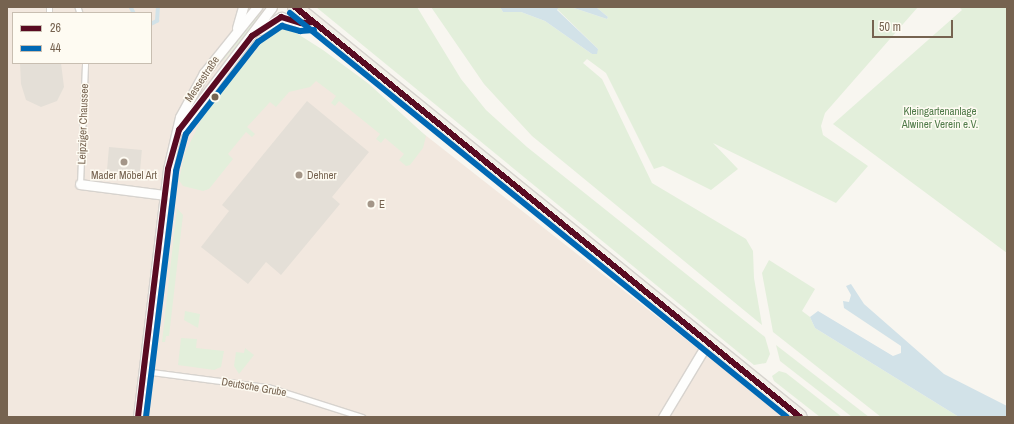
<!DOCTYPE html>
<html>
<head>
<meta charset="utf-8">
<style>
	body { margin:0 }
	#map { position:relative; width:1014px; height:424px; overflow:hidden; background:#f8f6f0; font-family:"Archivo Narrow",sans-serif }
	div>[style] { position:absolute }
	.commercial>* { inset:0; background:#f2e8df }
	.green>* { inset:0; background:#e3efdb }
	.water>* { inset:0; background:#d2e2e8 }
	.stream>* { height:3.5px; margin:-1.75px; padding:0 1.75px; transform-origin:1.75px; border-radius:1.75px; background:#d2e2e8 }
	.building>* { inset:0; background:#e4dfd7; transform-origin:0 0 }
	.roads { filter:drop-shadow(1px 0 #d7d3ce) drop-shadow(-1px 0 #d7d3ce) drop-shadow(0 1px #d7d3ce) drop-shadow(0 -1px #d7d3ce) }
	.lane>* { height:4.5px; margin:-2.25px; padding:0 2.25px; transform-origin:2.25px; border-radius:2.25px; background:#fefefd }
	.street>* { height:9px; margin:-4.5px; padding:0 4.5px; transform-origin:4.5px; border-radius:4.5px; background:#fefefd }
	.primary>* { height:14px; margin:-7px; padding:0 7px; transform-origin:7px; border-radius:7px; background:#f2f0e8 }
	.bus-1>* { height:6px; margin:-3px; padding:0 3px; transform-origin:3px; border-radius:3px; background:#590b22 }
	.bus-2>* { height:6px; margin:-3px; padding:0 3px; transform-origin:3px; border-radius:3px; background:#0068b4 }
	.dots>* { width:11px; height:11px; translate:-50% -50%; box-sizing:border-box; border:2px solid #fefbf2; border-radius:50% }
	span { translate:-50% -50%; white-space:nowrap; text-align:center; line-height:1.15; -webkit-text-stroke:3px #fefbf2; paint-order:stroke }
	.street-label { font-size:11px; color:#766350 }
	.park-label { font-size:11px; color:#4f7a48 }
	.poi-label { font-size:11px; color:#766350 }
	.left { translate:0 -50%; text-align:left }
	.frame { position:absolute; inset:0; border:8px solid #766350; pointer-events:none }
	.legend { position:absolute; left:12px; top:12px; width:140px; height:52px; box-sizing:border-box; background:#fefbf2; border:1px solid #c8beb1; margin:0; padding:5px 7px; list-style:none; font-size:12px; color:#766350 }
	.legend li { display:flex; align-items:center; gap:8px; height:20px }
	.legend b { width:20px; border:1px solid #c8beb1 }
	.scale { position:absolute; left:872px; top:20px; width:81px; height:18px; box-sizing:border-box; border:2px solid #766350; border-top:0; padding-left:5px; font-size:12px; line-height:14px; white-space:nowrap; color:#766350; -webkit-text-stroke:3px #fefbf2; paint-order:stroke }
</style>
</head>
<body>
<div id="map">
	<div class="commercial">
		<i style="clip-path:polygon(evenodd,7px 7px,262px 7px,785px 417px,7px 417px,7px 7px,13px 13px,151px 13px,151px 63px,13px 63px,13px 13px)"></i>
	</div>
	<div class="green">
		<i style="clip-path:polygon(316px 7px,417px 7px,461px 79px,486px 110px,527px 147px,765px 337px,770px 354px,766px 363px,754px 365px)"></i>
		<i style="clip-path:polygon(431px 7px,500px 7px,503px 12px,521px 12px,545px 21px,592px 54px,598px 49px,557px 9px,559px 7px,571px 7px,607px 19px,608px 17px,596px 7px,918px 7px,825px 113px,821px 126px,823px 135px,868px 166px,836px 203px,713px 143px,738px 169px,711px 190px,663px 166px,654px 169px,606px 73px,587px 59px,583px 63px,602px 79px,652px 183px,746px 239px,753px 251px,754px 278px,762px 325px,532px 136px,484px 84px)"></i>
		<i style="clip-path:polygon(959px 7px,1007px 7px,1007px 253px,833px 124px,962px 10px)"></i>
		<i style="clip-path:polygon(259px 12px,263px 14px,222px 62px,221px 60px)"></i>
		<i style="clip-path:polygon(277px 29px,290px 29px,323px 50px,369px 84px,426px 136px,423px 148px,410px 165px,406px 166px,399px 160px,404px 154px,385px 138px,381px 143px,376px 139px,380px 134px,339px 101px,335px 106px,331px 103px,336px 96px,316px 81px,310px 87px,289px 92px,276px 107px,270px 102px,247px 127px,255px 134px,252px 137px,246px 132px,228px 154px,233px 159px,209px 189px,203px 191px,183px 186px,179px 180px,185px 153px,204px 114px,269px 34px)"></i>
		<i style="clip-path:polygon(177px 208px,183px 215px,169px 336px,166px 336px,165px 342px,162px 342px)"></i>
		<i style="clip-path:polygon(769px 260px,815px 289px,802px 311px,810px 317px,815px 328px,959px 417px,881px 417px,773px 332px,762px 273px)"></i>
		<i style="clip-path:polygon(185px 311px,200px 314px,198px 328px,184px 320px)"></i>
		<i style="clip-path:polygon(181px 338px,197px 339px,196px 348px,224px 351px,221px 367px,214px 370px,178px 365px)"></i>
		<i style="clip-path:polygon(776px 345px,869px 417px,852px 417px,780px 361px)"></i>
		<i style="clip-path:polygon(245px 348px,254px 355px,239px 374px,234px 366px,236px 352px,244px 353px)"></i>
		<i style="clip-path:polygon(779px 371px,786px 373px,842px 417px,820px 417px,774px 381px,772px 376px)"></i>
	</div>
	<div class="water">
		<i style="clip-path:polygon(500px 7px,559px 7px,557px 10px,598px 49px,597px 54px,592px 54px,545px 21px,521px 12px,503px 12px)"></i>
		<i style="clip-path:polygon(571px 7px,596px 7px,608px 17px,607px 19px)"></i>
		<i style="clip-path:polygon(851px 284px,864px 304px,944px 374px,1007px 406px,1007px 417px,959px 417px,815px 328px,810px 317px,818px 311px,893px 356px,901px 353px,901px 346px,844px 308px,843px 301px,849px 302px,851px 295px,846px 286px)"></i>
	</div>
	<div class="stream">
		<i style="left:131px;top:7px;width:7px;rotate:63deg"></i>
		<i style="left:151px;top:24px;width:7px;rotate:-27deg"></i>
		<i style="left:157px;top:21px;width:14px;rotate:-86deg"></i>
	</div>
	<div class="building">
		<i style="clip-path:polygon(20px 63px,61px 63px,64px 87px,57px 101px,41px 107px,26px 100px,21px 84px)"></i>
		<i style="clip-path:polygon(307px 101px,369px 152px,332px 197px,340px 204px,281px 275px,266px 262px,248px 284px,201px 247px,229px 211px,222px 205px)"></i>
		<i style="left:109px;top:147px;width:33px;height:24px;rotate:5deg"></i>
	</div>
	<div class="roads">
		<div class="lane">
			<i style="left:78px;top:7px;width:6px;rotate:72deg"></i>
			<i style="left:49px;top:13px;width:6px;rotate:-90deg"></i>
			<i style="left:80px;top:184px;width:121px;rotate:-87.6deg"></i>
			<i style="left:144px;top:371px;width:125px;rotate:7.4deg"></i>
			<i style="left:268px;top:387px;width:99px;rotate:17.7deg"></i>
		</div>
		<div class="street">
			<i style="left:237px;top:28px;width:22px;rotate:-74deg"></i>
			<i style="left:260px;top:30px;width:25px;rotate:-32deg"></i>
			<i style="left:281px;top:17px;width:21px;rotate:17deg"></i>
			<i style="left:301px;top:23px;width:12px;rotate:-5deg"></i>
			<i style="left:179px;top:130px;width:154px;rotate:-52.9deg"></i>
			<i style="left:80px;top:184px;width:86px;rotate:7.4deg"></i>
			<i style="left:138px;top:417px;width:250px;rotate:-83.1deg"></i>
			<i style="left:168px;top:169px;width:53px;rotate:-77deg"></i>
			<i style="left:180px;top:117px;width:50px;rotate:-61.4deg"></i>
			<i style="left:204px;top:73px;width:85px;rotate:-51.2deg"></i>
			<i style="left:663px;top:417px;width:87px;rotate:-59deg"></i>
		</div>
		<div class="primary">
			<i style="left:295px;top:7px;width:650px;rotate:39.07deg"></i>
		</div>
	</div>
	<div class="bus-1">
		<i style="left:295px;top:7px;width:650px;rotate:39.07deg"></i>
		<i style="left:138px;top:417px;width:250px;rotate:-83.1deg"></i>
		<i style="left:168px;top:169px;width:41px;rotate:-74.2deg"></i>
		<i style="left:179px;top:130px;width:119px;rotate:-52.2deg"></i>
		<i style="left:252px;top:36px;width:35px;rotate:-33deg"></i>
		<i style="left:281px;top:17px;width:21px;rotate:17deg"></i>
		<i style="left:301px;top:23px;width:12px;rotate:-5deg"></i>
	</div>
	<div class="bus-2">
		<i style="left:290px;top:13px;width:640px;rotate:39.11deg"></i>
		<i style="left:146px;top:417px;width:248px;rotate:-83deg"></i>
		<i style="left:176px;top:171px;width:38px;rotate:-75deg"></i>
		<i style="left:186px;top:134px;width:117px;rotate:-52deg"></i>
		<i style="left:258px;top:42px;width:29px;rotate:-34deg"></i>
		<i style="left:282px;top:26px;width:19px;rotate:16deg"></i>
		<i style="left:300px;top:31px;width:14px;rotate:-4deg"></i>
	</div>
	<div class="dots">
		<i style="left:215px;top:97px;background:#766350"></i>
		<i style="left:124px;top:162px;background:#a49688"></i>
		<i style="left:299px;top:175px;background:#a49688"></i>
		<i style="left:371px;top:204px;background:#a49688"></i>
	</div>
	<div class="street-label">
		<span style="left:202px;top:79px;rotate:-56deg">Messestraße</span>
		<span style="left:83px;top:124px;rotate:-88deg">Leipziger Chaussee</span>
		<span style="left:254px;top:387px;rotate:10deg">Deutsche Grube</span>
	</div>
	<div class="park-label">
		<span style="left:940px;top:118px">Kleingartenanlage<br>Alwiner Verein e.V.</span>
	</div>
	<div class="poi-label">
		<span style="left:124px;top:175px">Mader Möbel Art</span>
		<span class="left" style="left:307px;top:175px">Dehner</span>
		<span class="left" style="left:379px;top:204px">E</span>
	</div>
	<div class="frame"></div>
	<ul class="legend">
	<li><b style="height:5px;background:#590b22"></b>26</li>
	<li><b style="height:5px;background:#0068b4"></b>44</li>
	</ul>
	<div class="scale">50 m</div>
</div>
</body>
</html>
